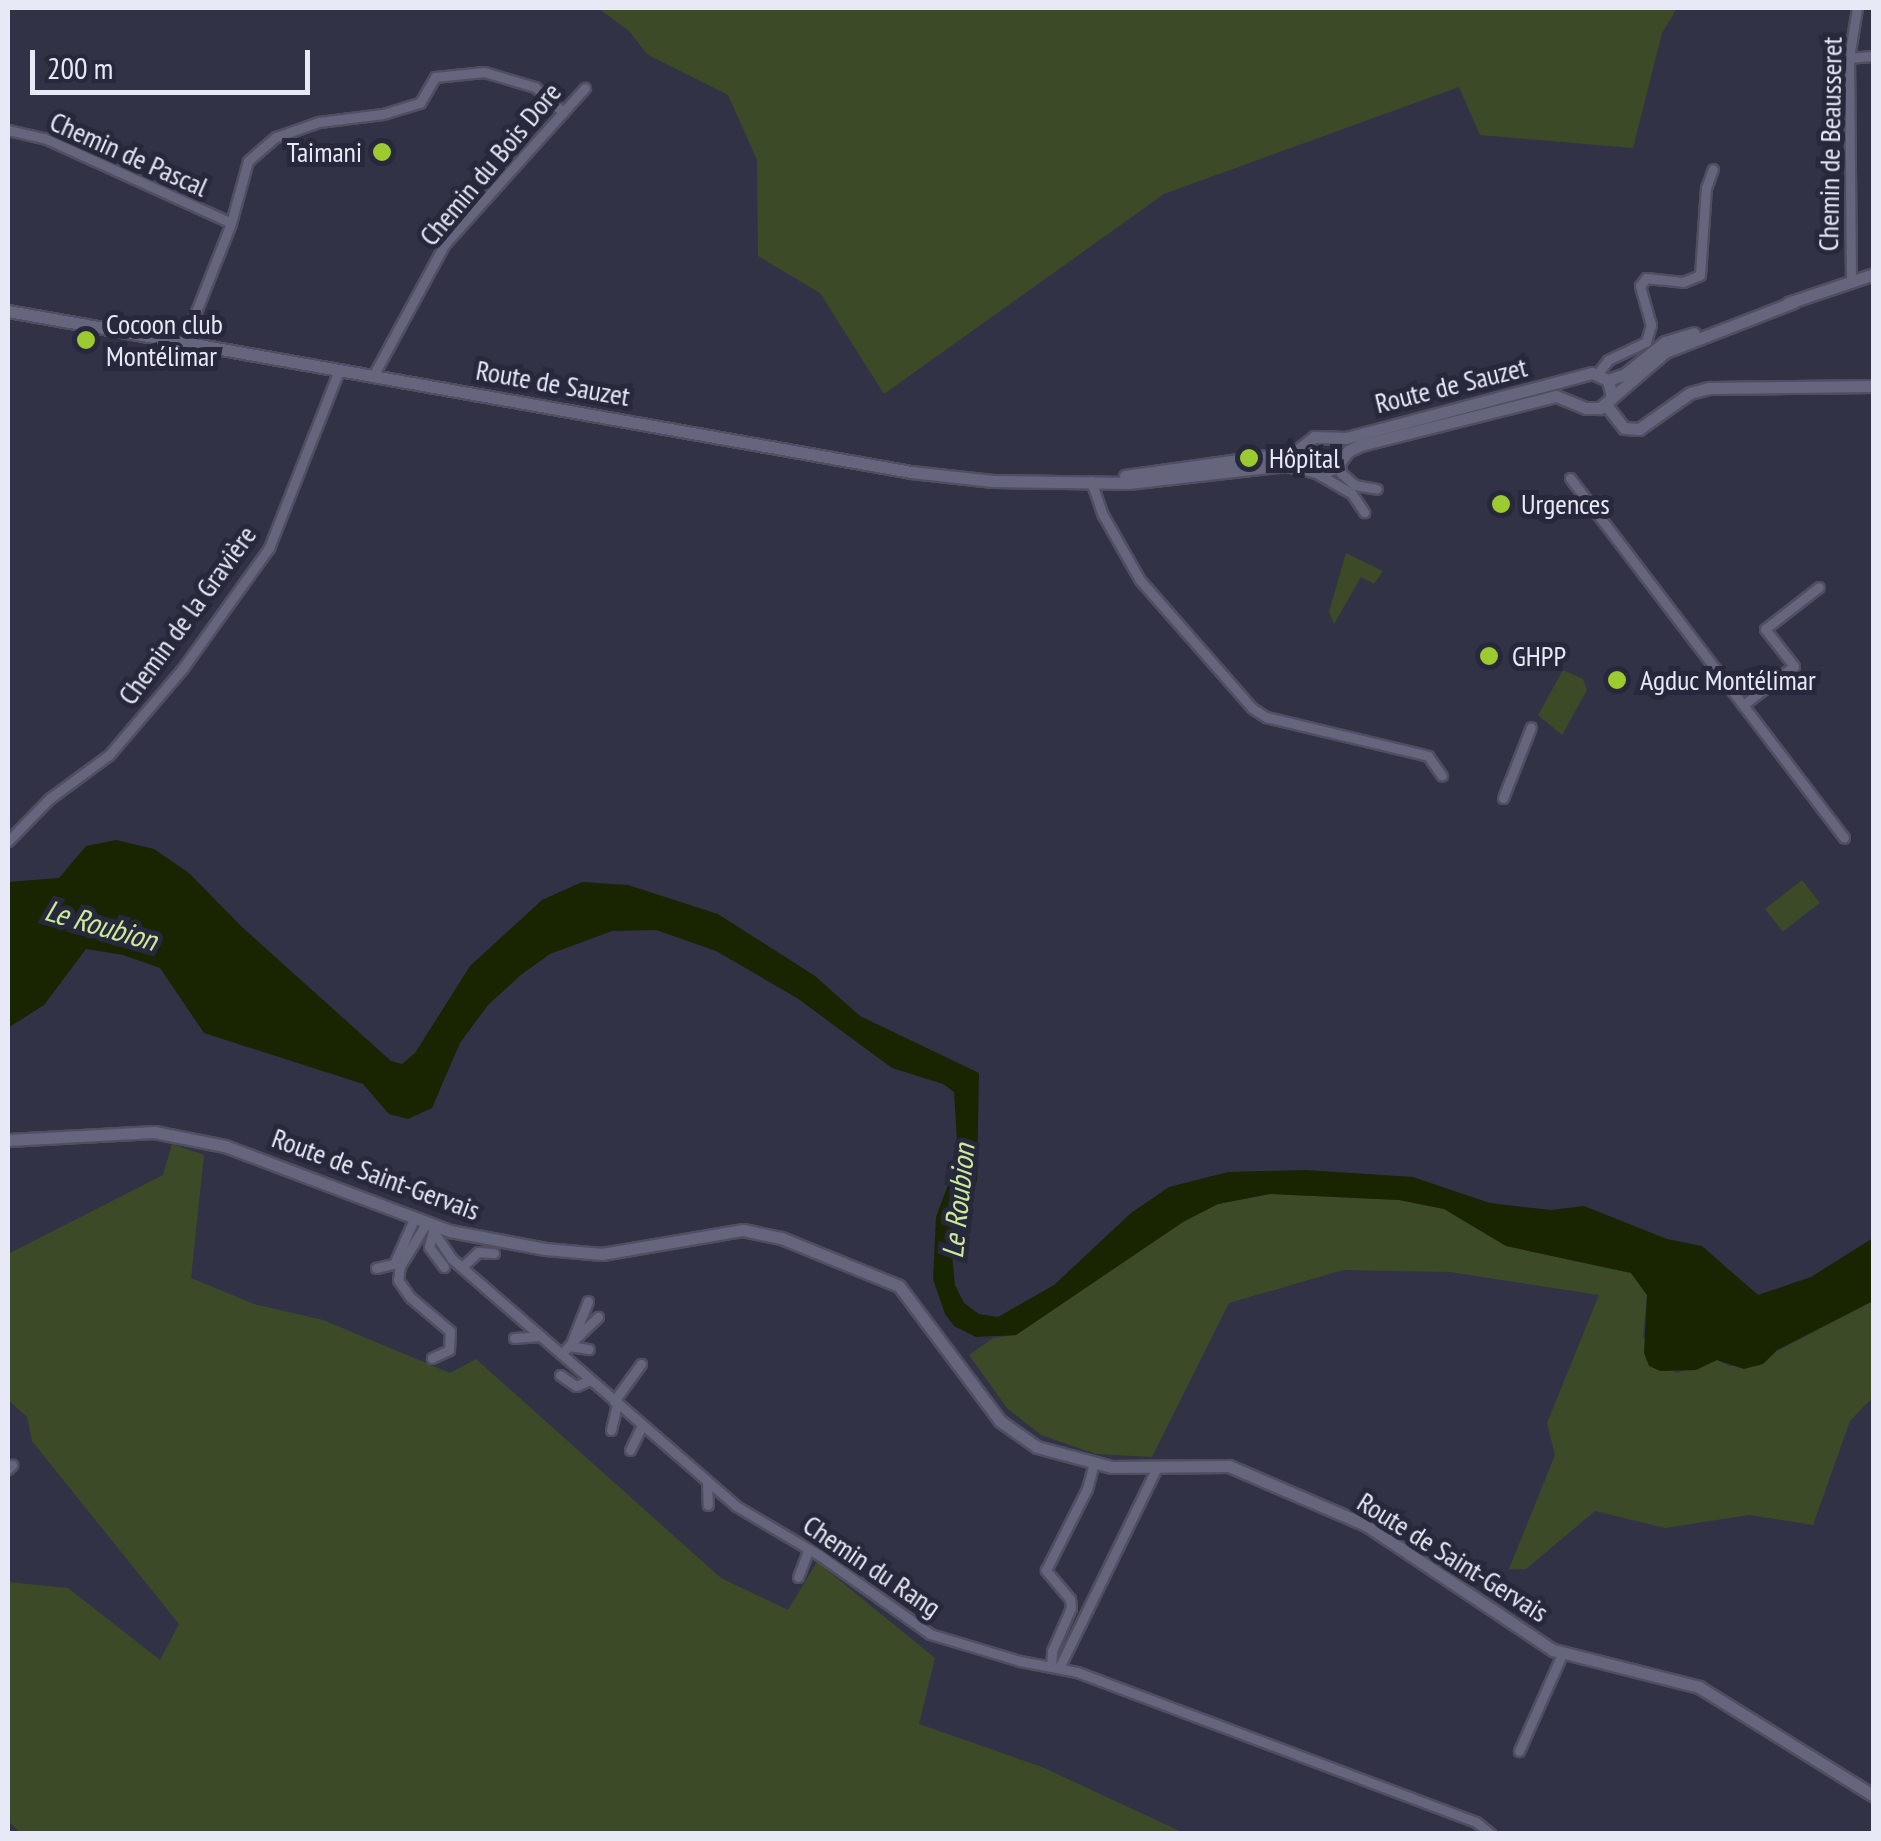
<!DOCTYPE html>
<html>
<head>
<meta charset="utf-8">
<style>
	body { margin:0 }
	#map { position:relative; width:1881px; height:1841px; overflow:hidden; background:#313246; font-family:"PT Sans Narrow",sans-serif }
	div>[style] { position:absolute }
	.green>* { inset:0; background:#3d4a28; transform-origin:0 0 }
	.water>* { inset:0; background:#192500 }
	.roads { filter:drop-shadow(2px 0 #4f4f61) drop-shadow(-2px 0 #4f4f61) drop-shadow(0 2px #4f4f61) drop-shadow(0 -2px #4f4f61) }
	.street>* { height:9px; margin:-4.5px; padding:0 4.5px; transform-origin:4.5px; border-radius:4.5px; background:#65667d }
	.secondary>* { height:11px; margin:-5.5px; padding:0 5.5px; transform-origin:5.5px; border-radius:5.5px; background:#65667d }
	.dots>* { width:28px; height:28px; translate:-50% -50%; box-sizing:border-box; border:5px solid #27283b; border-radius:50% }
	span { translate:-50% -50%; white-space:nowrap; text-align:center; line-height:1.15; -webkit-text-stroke:10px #27283b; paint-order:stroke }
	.street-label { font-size:28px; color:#e8e9f7 }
	.poi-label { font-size:28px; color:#e8e9f7 }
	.right { translate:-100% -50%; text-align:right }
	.left { translate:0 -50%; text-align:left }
	.water-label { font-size:30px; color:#cceb9a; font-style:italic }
	.frame { position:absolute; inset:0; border:10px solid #e8e9f7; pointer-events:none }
	.scale { position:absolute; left:30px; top:50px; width:280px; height:45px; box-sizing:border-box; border:5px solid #e8e9f7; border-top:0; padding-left:12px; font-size:30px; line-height:35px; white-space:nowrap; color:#e8e9f7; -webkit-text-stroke:8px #27283b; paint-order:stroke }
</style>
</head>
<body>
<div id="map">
	<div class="green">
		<i style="clip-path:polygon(598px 8px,1677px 8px,1662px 33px,1633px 148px,1480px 135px,1459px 87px,1164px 194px,884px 394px,820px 293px,758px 256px,757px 160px,728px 95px,648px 55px,629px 31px)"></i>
		<i style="clip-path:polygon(1346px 553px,1383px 571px,1374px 584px,1361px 577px,1334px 624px,1329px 612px)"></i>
		<i style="clip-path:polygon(1563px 670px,1583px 679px,1587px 690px,1562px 735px,1538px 715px)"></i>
		<i style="left:1802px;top:880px;width:29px;height:47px;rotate:52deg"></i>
		<i style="clip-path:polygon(172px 1144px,204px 1155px,191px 1278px,254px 1304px,323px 1320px,450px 1373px,476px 1359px,721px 1578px,788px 1610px,817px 1562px,935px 1658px,919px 1724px,1042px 1767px,1184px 1833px,21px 1833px,8px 1821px,8px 1582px,68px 1588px,160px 1660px,179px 1624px,32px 1441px,27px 1417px,8px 1400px,8px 1254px,163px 1175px)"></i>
		<i style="clip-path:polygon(1270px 1194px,1399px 1200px,1444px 1209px,1506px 1246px,1631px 1273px,1647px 1295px,1643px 1337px,1676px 1373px,1717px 1360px,1729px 1366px,1763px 1364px,1777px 1351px,1873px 1301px,1873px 1397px,1850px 1421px,1813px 1525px,1749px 1515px,1665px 1528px,1595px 1511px,1526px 1569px,1509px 1569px,1555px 1455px,1547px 1423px,1599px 1295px,1450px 1272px,1343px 1270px,1229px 1303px,1152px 1457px,1096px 1454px,1041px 1435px,1007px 1408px,969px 1355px,993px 1338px,1016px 1335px,1183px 1222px,1218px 1204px)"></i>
	</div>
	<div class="water">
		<i style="clip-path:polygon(116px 840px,154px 849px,189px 873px,242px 927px,391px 1061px,402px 1064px,415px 1053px,470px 966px,542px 900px,582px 882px,628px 885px,718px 914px,815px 976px,860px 1016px,979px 1073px,977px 1180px,957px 1224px,952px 1254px,955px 1285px,964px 1303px,979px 1314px,998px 1317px,1054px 1285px,1131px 1213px,1169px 1187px,1228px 1172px,1306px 1170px,1413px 1177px,1490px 1203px,1551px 1210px,1584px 1206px,1667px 1239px,1702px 1246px,1758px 1295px,1811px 1277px,1873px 1238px,1873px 1301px,1777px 1350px,1763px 1364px,1744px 1369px,1717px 1360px,1696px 1370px,1660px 1371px,1649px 1366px,1644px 1353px,1647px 1295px,1631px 1273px,1506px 1246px,1444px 1209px,1399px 1200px,1270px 1194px,1218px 1204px,1183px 1222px,1016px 1335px,976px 1337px,954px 1326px,945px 1314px,933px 1279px,936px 1217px,958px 1158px,954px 1092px,943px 1084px,892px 1068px,797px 998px,716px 951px,656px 930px,612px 931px,550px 954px,522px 974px,488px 1005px,460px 1043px,432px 1108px,408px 1119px,389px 1114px,363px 1084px,204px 1033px,160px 968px,123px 955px,86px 949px,44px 1005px,8px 1028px,8px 882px,59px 878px,86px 846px)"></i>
	</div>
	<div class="roads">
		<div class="street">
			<i style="left:1849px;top:58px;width:25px;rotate:-5deg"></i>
			<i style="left:8px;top:130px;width:37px;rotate:13deg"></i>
			<i style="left:44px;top:138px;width:205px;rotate:24.4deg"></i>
			<i style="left:1851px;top:282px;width:224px;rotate:-90.5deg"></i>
			<i style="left:1849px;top:58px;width:51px;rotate:-80.9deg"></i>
			<i style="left:184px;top:342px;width:128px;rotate:-68.4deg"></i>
			<i style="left:231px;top:223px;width:64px;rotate:-74.7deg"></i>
			<i style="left:248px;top:161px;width:37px;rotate:-41deg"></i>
			<i style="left:276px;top:137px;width:46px;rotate:-19.2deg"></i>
			<i style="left:319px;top:122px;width:64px;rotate:-7.1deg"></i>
			<i style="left:383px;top:114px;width:39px;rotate:-17deg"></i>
			<i style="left:420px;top:103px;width:30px;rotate:-60deg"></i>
			<i style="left:435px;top:77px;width:49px;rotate:-5.8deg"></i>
			<i style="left:484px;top:72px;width:53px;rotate:16.4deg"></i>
			<i style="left:535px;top:87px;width:38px;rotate:42deg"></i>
			<i style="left:1598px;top:373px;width:16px;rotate:-52deg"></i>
			<i style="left:1608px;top:360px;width:42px;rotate:-25.3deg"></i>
			<i style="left:1646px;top:342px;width:18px;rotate:-74deg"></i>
			<i style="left:1651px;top:325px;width:41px;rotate:-105.8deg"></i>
			<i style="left:1640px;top:286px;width:10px;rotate:-53deg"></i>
			<i style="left:1646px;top:278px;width:37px;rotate:6deg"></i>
			<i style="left:1683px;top:282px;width:18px;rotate:-22deg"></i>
			<i style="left:1700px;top:275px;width:87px;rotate:-86.1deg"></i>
			<i style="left:1706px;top:188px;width:20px;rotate:-70deg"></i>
			<i style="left:373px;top:376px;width:149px;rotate:-61.5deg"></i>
			<i style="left:444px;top:245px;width:211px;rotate:-48.1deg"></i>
			<i style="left:1340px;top:464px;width:9px;rotate:84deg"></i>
			<i style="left:1341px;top:473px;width:18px;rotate:41deg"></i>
			<i style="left:1355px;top:485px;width:22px;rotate:10deg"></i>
			<i style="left:1318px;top:474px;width:39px;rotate:30deg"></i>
			<i style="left:1352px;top:494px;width:22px;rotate:56deg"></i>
			<i style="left:1570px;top:478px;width:452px;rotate:52.7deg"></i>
			<i style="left:1091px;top:481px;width:36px;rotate:71deg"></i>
			<i style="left:1103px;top:515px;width:75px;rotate:60.4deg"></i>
			<i style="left:1140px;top:580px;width:170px;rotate:48.8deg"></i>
			<i style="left:1252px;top:708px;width:17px;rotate:33deg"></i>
			<i style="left:1266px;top:717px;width:167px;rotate:13.5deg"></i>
			<i style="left:1428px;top:756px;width:24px;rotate:55deg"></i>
			<i style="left:1743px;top:705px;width:64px;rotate:-37.4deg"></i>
			<i style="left:1794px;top:666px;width:47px;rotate:-128.1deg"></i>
			<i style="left:1765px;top:629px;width:68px;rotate:-37.9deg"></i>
			<i style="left:1503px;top:798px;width:76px;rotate:-68.5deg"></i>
			<i style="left:8px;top:841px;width:59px;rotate:-45.7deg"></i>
			<i style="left:49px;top:799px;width:74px;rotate:-36.3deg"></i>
			<i style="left:109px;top:755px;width:114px;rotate:-49.6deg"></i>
			<i style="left:183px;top:668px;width:148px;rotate:-54.4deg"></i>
			<i style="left:269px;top:548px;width:191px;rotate:-68.5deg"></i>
			<i style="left:427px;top:1222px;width:52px;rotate:121.5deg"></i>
			<i style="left:400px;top:1266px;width:14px;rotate:98deg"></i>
			<i style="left:398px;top:1280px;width:21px;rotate:55deg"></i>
			<i style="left:410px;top:1297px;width:52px;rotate:40.4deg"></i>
			<i style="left:450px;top:1331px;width:19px;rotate:93deg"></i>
			<i style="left:449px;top:1350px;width:19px;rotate:155deg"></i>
			<i style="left:434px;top:1225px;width:6px;rotate:99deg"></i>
			<i style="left:433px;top:1231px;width:34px;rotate:56deg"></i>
			<i style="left:452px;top:1259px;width:376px;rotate:41deg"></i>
			<i style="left:736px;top:1506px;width:96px;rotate:30.6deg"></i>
			<i style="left:819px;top:1555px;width:136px;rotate:35.4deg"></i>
			<i style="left:930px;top:1634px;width:94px;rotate:16.7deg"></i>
			<i style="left:1020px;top:1661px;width:58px;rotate:10.9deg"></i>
			<i style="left:1077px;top:1672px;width:426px;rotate:20.6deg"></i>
			<i style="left:1476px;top:1822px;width:19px;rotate:39deg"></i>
			<i style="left:433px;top:1231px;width:16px;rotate:104deg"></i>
			<i style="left:429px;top:1247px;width:25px;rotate:53deg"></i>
			<i style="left:462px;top:1267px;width:22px;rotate:-43deg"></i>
			<i style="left:478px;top:1252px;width:16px;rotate:4deg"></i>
			<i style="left:376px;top:1268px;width:18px;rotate:-13deg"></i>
			<i style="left:394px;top:1264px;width:51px;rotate:-65.9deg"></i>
			<i style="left:514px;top:1338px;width:27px;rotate:-4deg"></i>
			<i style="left:575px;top:1339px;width:32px;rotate:-44deg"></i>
			<i style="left:569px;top:1346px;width:20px;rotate:9deg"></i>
			<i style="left:561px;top:1354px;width:14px;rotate:-45deg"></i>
			<i style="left:571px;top:1344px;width:46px;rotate:-68.4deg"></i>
			<i style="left:560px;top:1375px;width:19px;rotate:35deg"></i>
			<i style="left:576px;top:1386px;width:15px;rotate:-23deg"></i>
			<i style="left:614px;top:1401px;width:46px;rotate:-53.9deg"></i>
			<i style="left:611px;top:1430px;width:28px;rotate:-77deg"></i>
			<i style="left:630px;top:1450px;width:28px;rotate:-64deg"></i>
			<i style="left:8px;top:1469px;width:6px;rotate:-45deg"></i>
			<i style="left:707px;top:1481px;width:24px;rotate:88deg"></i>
			<i style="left:798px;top:1577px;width:30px;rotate:-69deg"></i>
			<i style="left:1051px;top:1667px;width:16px;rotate:-86deg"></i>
			<i style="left:1052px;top:1651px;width:47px;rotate:-66.2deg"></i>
			<i style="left:1071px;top:1608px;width:9px;rotate:-96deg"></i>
			<i style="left:1070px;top:1599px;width:38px;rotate:-130deg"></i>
			<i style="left:1046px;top:1570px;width:91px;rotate:-63.2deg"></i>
			<i style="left:1087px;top:1489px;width:27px;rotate:-75deg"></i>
			<i style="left:1059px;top:1668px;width:224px;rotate:-64deg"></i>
			<i style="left:1519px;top:1751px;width:108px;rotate:-66deg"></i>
		</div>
		<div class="secondary">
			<i style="left:1788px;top:303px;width:91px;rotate:-18.6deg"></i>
			<i style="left:8px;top:311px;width:917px;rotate:10.11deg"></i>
			<i style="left:911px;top:472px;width:82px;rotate:6.3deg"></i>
			<i style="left:993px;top:481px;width:135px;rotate:0.8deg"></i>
			<i style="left:1128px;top:483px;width:159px;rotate:-6.5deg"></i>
			<i style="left:1286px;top:465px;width:37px;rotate:13deg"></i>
			<i style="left:1322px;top:473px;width:15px;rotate:-23deg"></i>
			<i style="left:1336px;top:467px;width:20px;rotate:-53deg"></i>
			<i style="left:1348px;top:451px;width:14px;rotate:-25deg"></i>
			<i style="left:1361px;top:445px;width:201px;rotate:-14.1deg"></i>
			<i style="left:1556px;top:396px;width:32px;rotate:22deg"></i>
			<i style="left:1586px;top:408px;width:14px"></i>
			<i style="left:1600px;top:408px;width:86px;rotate:-40.7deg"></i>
			<i style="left:1665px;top:352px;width:138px;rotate:-21.2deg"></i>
			<i style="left:1608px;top:380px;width:18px;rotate:-19deg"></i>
			<i style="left:1625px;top:374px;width:51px;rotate:-38.7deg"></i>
			<i style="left:1665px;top:342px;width:30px;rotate:-17deg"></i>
			<i style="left:1606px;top:405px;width:29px;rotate:52deg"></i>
			<i style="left:1624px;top:428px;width:15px;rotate:4deg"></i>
			<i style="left:1639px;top:429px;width:62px;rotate:-35.2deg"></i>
			<i style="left:1690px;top:393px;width:20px;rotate:-15deg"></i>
			<i style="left:1709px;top:388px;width:165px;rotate:-0.7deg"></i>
			<i style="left:1125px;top:476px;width:172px;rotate:-8deg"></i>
			<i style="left:1295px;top:452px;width:24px;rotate:-38deg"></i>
			<i style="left:1314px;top:437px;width:32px;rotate:2deg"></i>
			<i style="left:1346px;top:438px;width:254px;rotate:-14.8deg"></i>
			<i style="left:1592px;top:373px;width:17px;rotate:24deg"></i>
			<i style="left:1608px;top:380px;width:18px;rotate:77deg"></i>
			<i style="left:8px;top:1140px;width:146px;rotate:-3.1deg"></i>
			<i style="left:154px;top:1132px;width:72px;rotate:11.2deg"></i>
			<i style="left:225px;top:1146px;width:241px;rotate:20.7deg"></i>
			<i style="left:450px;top:1231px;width:97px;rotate:10.7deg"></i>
			<i style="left:545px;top:1249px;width:57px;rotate:5deg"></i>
			<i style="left:602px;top:1254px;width:143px;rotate:-9.7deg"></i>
			<i style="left:743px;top:1230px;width:39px;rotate:12deg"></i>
			<i style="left:781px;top:1238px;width:127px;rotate:22.1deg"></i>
			<i style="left:899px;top:1286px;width:169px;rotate:53.2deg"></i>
			<i style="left:1000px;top:1421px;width:45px;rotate:35.1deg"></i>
			<i style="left:1037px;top:1447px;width:77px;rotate:15.1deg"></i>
			<i style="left:1111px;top:1467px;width:118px;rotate:-0.5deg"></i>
			<i style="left:1229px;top:1466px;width:149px;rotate:23.3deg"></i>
			<i style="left:1366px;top:1525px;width:225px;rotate:33.8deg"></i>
			<i style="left:1553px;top:1650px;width:151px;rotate:14.2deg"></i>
			<i style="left:1699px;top:1687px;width:206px;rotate:31.9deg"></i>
		</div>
	</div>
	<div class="dots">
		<i style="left:382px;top:152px;background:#9cca31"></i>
		<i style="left:86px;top:340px;background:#9cca31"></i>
		<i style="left:1249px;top:458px;background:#9cca31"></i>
		<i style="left:1501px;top:504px;background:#9cca31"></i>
		<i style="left:1489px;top:656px;background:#9cca31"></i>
		<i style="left:1617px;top:680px;background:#9cca31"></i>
	</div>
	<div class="street-label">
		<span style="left:1830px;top:144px;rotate:-89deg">Chemin de Beausseret</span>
		<span style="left:129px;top:154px;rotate:24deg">Chemin de Pascal</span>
		<span style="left:490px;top:164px;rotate:-50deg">Chemin du Bois Dore</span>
		<span style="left:553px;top:383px;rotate:10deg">Route de Sauzet</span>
		<span style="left:1451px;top:385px;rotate:-14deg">Route de Sauzet</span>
		<span style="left:187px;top:615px;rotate:-54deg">Chemin de la Gravière</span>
		<span style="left:376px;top:1174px;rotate:20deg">Route de Saint-Gervais</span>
		<span style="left:1453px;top:1557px;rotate:32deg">Route de Saint-Gervais</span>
		<span style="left:872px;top:1566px;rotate:34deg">Chemin du Rang</span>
	</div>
	<div class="poi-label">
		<span class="right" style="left:362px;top:152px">Taimani</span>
		<span class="left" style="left:106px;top:340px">Cocoon club<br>Montélimar</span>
		<span class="left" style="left:1269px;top:458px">Hôpital</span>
		<span class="left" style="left:1521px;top:504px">Urgences</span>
		<span class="left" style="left:1512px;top:656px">GHPP</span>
		<span class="left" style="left:1640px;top:680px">Agduc Montélimar</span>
	</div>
	<div class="water-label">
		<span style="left:101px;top:925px;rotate:16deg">Le Roubion</span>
		<span style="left:958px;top:1201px;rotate:-84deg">Le Roubion</span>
	</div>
	<div class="frame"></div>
	<div class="scale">200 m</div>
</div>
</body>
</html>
